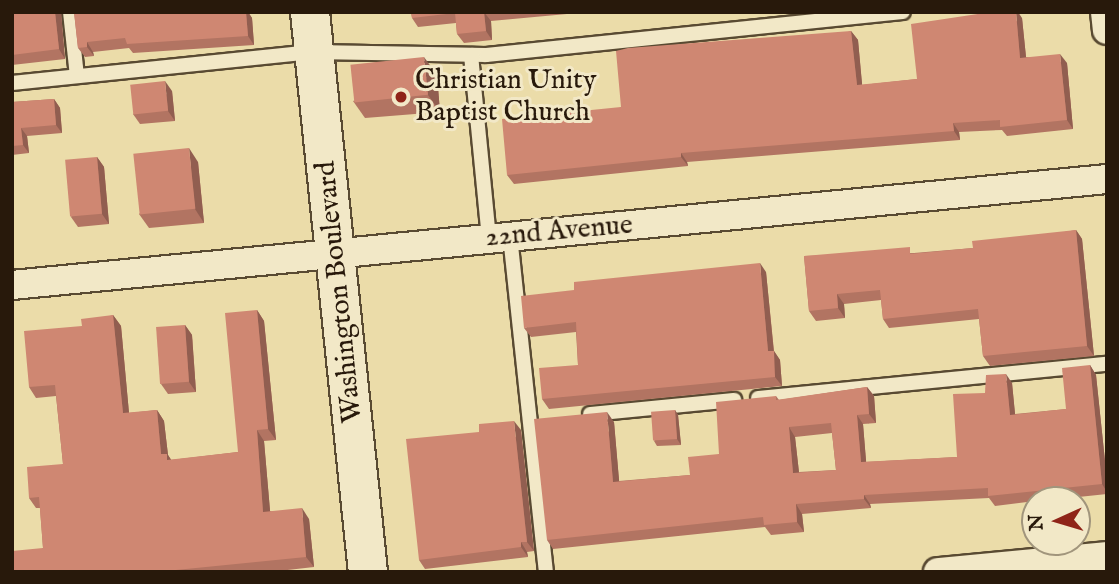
<!DOCTYPE html>
<html>
<head>
<meta charset="utf-8">
<style>
	body { margin:0 }
	#map { position:relative; width:1119px; height:584px; overflow:hidden; background:#ebdca9; font-family:"IM FELL English",serif }
	div>[style] { position:absolute }
	.roads { filter:drop-shadow(2px 0 #594a32) drop-shadow(-2px 0 #594a32) drop-shadow(0 2px #594a32) drop-shadow(0 -2px #594a32) }
	.lane>* { height:14px; margin:-7px; padding:0 7px; transform-origin:7px; border-radius:7px; background:#f2e8c7 }
	.street>* { height:28px; margin:-14px; padding:0 14px; transform-origin:14px; border-radius:14px; background:#f2e8c7 }
	.secondary>* { height:38px; margin:-19px; padding:0 19px; transform-origin:19px; border-radius:19px; background:#f2e8c7 }
	.wall>* { inset:0; background:#b27462 }
	.shaded-wall>* { inset:0; background:#915e50 }
	.building>* { inset:0; background:#cf8772; transform-origin:0 0 }
	.dots>* { width:19px; height:19px; translate:-50% -50%; box-sizing:border-box; border:4px solid #f2e8c7; border-radius:50% }
	span { translate:-50% -50%; white-space:nowrap; text-align:center; line-height:1.15; -webkit-text-stroke:6px #f2e8c7; paint-order:stroke }
	.poi-label { font-size:28px; color:#28190b }
	.left { translate:0 -50%; text-align:left }
	.street-label { font-size:28px; color:#28190b }
	.frame { position:absolute; inset:0; border:14px solid #28190b; pointer-events:none }
	.north { position:absolute; left:1021px; top:486px; width:70px; height:70px; box-sizing:border-box; background:#f2e8c7; border:2px solid #a1957c; border-radius:50%; rotate:266deg; font-size:19px; font-weight:700; line-height:28px; text-align:center; color:#28190b }
	.north::after { content:''; display:block; margin:auto; width:24px; height:32px; background:#8f2418; clip-path:polygon(50% 0,100% 100%,50% 72%,0 100%) }
</style>
</head>
<body>
<div id="map">
	<div class="roads">
		<div class="lane">
			<i style="left:70px;top:12px;width:64px;rotate:83.8deg"></i>
			<i style="left:471px;top:55px;width:184px;rotate:84.4deg"></i>
			<i style="left:12px;top:83px;width:304px;rotate:-5.9deg"></i>
			<i style="left:314px;top:52px;width:172px;rotate:1deg"></i>
			<i style="left:486px;top:55px;width:419px;rotate:-5.9deg"></i>
			<i style="left:510px;top:236px;width:338px;rotate:83.9deg"></i>
			<i style="left:758px;top:398px;width:351px;rotate:-5.6deg"></i>
			<i style="left:590px;top:414px;width:145px;rotate:-5.6deg"></i>
		</div>
		<div class="street">
			<i style="left:1105px;top:12px;width:18px;rotate:84deg"></i>
			<i style="left:12px;top:285px;width:1100px;rotate:-5.53deg"></i>
			<i style="left:938px;top:572px;width:170px;rotate:-5.4deg"></i>
		</div>
		<div class="secondary">
			<i style="left:310px;top:12px;width:563px;rotate:84.09deg"></i>
		</div>
	</div>
	<div class="wall">
		<i style="clip-path:polygon(12px 12px,61px 12px,65px 59px,12px 65px)"></i>
		<i style="clip-path:polygon(74px 12px,248px 12px,252px 18px,254px 45px,133px 53px,129px 48px,93px 52px,94px 56px,85px 57px,78px 48px)"></i>
		<i style="clip-path:polygon(411px 12px,590px 12px,491px 21px,492px 40px,464px 43px,457px 34px,456px 23px,418px 27px,412px 18px)"></i>
		<i style="clip-path:polygon(1022px 18px,1026px 57px,1067px 63px,1073px 129px,1007px 136px,1002px 130px,959px 132px,960px 140px,687px 162px,688px 166px,514px 184px,507px 175px,621px 107px,851px 31px,858px 40px,862px 85px,917px 79px)"></i>
		<i style="clip-path:polygon(437px 75px,440px 112px,365px 118px,353px 101px)"></i>
		<i style="clip-path:polygon(172px 91px,175px 121px,140px 124px,133px 114px)"></i>
		<i style="clip-path:polygon(54px 99px,60px 108px,62px 133px,27px 136px,29px 153px,12px 155px,12px 102px)"></i>
		<i style="clip-path:polygon(97px 157px,104px 167px,109px 224px,78px 227px,71px 217px)"></i>
		<i style="clip-path:polygon(198px 162px,204px 223px,149px 228px,139px 214px)"></i>
		<i style="clip-path:polygon(1076px 230px,1082px 239px,1094px 356px,990px 366px,983px 356px,979px 319px,889px 328px,883px 319px,881px 300px,844px 304px,845px 318px,816px 321px,809px 311px,804px 256px,914px 253px,973px 248px)"></i>
		<i style="clip-path:polygon(766px 272px,774px 351px,780px 360px,782px 386px,549px 409px,542px 399px,578px 365px,576px 332px,531px 337px,524px 328px)"></i>
		<i style="clip-path:polygon(257px 310px,264px 321px,276px 440px,264px 441px,270px 511px,309px 519px,314px 567px,270px 572px,12px 572px,43px 548px,40px 508px,36px 508px,29px 498px,63px 464px,56px 396px,36px 398px,29px 387px,82px 326px,113px 315px,121px 326px,129px 413px,157px 410px,164px 421px,168px 455px,171px 460px,238px 452px)"></i>
		<i style="clip-path:polygon(185px 325px,192px 335px,196px 392px,168px 394px,161px 384px)"></i>
		<i style="clip-path:polygon(evenodd,1090px 365px,1096px 375px,1107px 480px,1107px 494px,1049px 500px,1035px 500px,1035px 501px,995px 506px,989px 498px,870px 504px,871px 508px,802px 514px,804px 532px,771px 535px,765px 527px,553px 549px,547px 540px,614px 422px,619px 481px,690px 475px,719px 454px,776px 396px,779px 400px,867px 387px,874px 396px,876px 423px,863px 424px,866px 462px,957px 457px,985px 393px,1012px 383px,1015px 414px,1066px 409px,1090px 365px,832px 433px,836px 470px,799px 472px,795px 437px,832px 433px)"></i>
		<i style="clip-path:polygon(675px 410px,678px 415px,681px 445px,657px 446px,654px 441px)"></i>
		<i style="clip-path:polygon(521px 430px,534px 551px,527px 552px,528px 557px,425px 569px,419px 560px)"></i>
	</div>
	<div class="shaded-wall">
		<i style="clip-path:polygon(55px 12px,61px 12px,65px 59px,59px 49px)"></i>
		<i style="clip-path:polygon(246px 12px,248px 12px,252px 18px,254px 45px,248px 36px)"></i>
		<i style="clip-path:polygon(484px 12px,491px 21px,492px 40px,486px 31px)"></i>
		<i style="clip-path:polygon(1016px 12px,1018px 12px,1022px 18px,1027px 67px,1020px 58px)"></i>
		<i style="clip-path:polygon(851px 31px,858px 40px,863px 94px,857px 85px)"></i>
		<i style="clip-path:polygon(87px 42px,93px 52px,94px 56px,87px 47px)"></i>
		<i style="clip-path:polygon(1060px 54px,1067px 63px,1073px 129px,1067px 120px)"></i>
		<i style="clip-path:polygon(424px 57px,437px 75px,440px 112px,428px 95px)"></i>
		<i style="clip-path:polygon(165px 81px,172px 91px,175px 121px,168px 111px)"></i>
		<i style="clip-path:polygon(54px 99px,60px 108px,62px 133px,56px 125px)"></i>
		<i style="clip-path:polygon(953px 123px,959px 132px,960px 140px,954px 131px)"></i>
		<i style="clip-path:polygon(21px 128px,27px 136px,29px 153px,23px 145px)"></i>
		<i style="clip-path:polygon(189px 148px,198px 162px,204px 223px,195px 209px)"></i>
		<i style="clip-path:polygon(681px 153px,687px 162px,688px 166px,681px 157px)"></i>
		<i style="clip-path:polygon(97px 157px,104px 167px,109px 224px,102px 214px)"></i>
		<i style="clip-path:polygon(1076px 230px,1082px 239px,1094px 356px,1087px 346px)"></i>
		<i style="clip-path:polygon(760px 263px,766px 272px,774px 354px,774px 351px,780px 360px,782px 386px,775px 377px,768px 351px)"></i>
		<i style="clip-path:polygon(837px 294px,844px 304px,845px 318px,838px 308px)"></i>
		<i style="clip-path:polygon(257px 310px,264px 321px,276px 440px,268px 429px)"></i>
		<i style="clip-path:polygon(113px 315px,121px 326px,130px 424px,123px 413px)"></i>
		<i style="clip-path:polygon(185px 325px,192px 335px,196px 392px,189px 382px)"></i>
		<i style="clip-path:polygon(1090px 365px,1096px 375px,1107px 480px,1107px 492px,1102px 484px)"></i>
		<i style="clip-path:polygon(1006px 374px,1012px 383px,1016px 424px,1010px 415px)"></i>
		<i style="clip-path:polygon(867px 387px,874px 396px,876px 423px,869px 414px)"></i>
		<i style="clip-path:polygon(157px 410px,164px 421px,168px 455px,174px 464px,174px 471px,161px 454px)"></i>
		<i style="clip-path:polygon(675px 410px,678px 415px,681px 445px,677px 439px)"></i>
		<i style="clip-path:polygon(607px 412px,614px 422px,620px 491px,613px 482px)"></i>
		<i style="clip-path:polygon(857px 415px,863px 424px,867px 472px,861px 462px)"></i>
		<i style="clip-path:polygon(514px 421px,521px 430px,534px 551px,527px 542px)"></i>
		<i style="clip-path:polygon(789px 427px,795px 437px,800px 482px,793px 473px)"></i>
		<i style="clip-path:polygon(257px 430px,264px 441px,271px 522px,263px 512px)"></i>
		<i style="clip-path:polygon(864px 495px,870px 504px,871px 508px,864px 499px)"></i>
		<i style="clip-path:polygon(796px 504px,802px 514px,804px 532px,797px 522px)"></i>
		<i style="clip-path:polygon(302px 508px,309px 519px,314px 567px,306px 557px)"></i>
		<i style="clip-path:polygon(521px 542px,527px 552px,528px 557px,521px 547px)"></i>
	</div>
	<div class="building">
		<i style="clip-path:polygon(12px 12px,55px 12px,59px 49px,12px 55px)"></i>
		<i style="clip-path:polygon(74px 12px,157px 12px,157px 13px,246px 12px,248px 36px,127px 44px,125px 38px,87px 42px,87px 47px,78px 48px)"></i>
		<i style="clip-path:polygon(411px 12px,484px 12px,486px 31px,457px 34px,455px 13px,412px 18px)"></i>
		<i style="clip-path:polygon(991px 12px,1016px 12px,1020px 58px,1060px 54px,1067px 120px,1000px 127px,1000px 120px,953px 123px,954px 131px,681px 153px,681px 157px,507px 175px,502px 119px,621px 107px,616px 51px,628px 48px,851px 31px,857px 85px,917px 79px,911px 24px)"></i>
		<i style="left:424px;top:57px;width:38px;height:74px;rotate:84deg"></i>
		<i style="left:165px;top:81px;width:30px;height:35px;rotate:84deg"></i>
		<i style="clip-path:polygon(54px 99px,56px 125px,21px 128px,23px 145px,12px 146px,12px 102px)"></i>
		<i style="left:189px;top:148px;width:61px;height:56px;rotate:84deg"></i>
		<i style="left:97px;top:157px;width:57px;height:32px;rotate:85deg"></i>
		<i style="clip-path:polygon(1076px 230px,1087px 346px,983px 356px,978px 309px,883px 319px,880px 290px,837px 294px,838px 308px,809px 311px,804px 256px,910px 247px,910px 254px,973px 248px,972px 241px)"></i>
		<i style="clip-path:polygon(760px 263px,768px 351px,774px 351px,775px 377px,542px 399px,539px 368px,578px 365px,576px 322px,524px 328px,521px 296px,574px 290px,574px 282px)"></i>
		<i style="clip-path:polygon(257px 310px,268px 429px,257px 430px,263px 512px,302px 508px,306px 557px,156px 572px,12px 572px,12px 551px,43px 548px,39px 497px,29px 498px,27px 467px,63px 464px,55px 385px,29px 387px,24px 331px,82px 326px,81px 319px,113px 315px,123px 413px,157px 410px,161px 454px,167px 454px,167px 460px,238px 452px,225px 313px)"></i>
		<i style="left:185px;top:325px;width:57px;height:29px;rotate:86deg"></i>
		<i style="clip-path:polygon(evenodd,1090px 365px,1102px 484px,988px 496px,988px 488px,864px 495px,864px 499px,796px 504px,797px 522px,764px 525px,763px 517px,547px 540px,534px 419px,607px 412px,613px 482px,690px 475px,688px 457px,719px 454px,716px 402px,776px 396px,776px 400px,867px 387px,869px 414px,857px 415px,861px 462px,957px 457px,953px 394px,985px 393px,986px 375px,1006px 374px,1010px 415px,1066px 409px,1062px 368px,1090px 365px,831px 423px,836px 470px,793px 473px,789px 427px,831px 423px)"></i>
		<i style="left:675px;top:410px;width:29px;height:24px;rotate:86deg"></i>
		<i style="clip-path:polygon(514px 421px,527px 542px,521px 542px,521px 547px,419px 560px,406px 439px,479px 432px,479px 424px)"></i>
	</div>
	<div class="dots">
		<i style="left:401px;top:97px;background:#8f2418"></i>
	</div>
	<div class="poi-label">
		<span class="left" style="left:415px;top:97px">Christian Unity<br>Baptist Church</span>
	</div>
	<div class="street-label">
		<span style="left:559px;top:232px;rotate:-5deg">22nd Avenue</span>
		<span style="left:340px;top:292px;rotate:-96deg">Washington Boulevard</span>
	</div>
	<div class="frame"></div>
	<div class="north">N</div>
</div>
</body>
</html>
